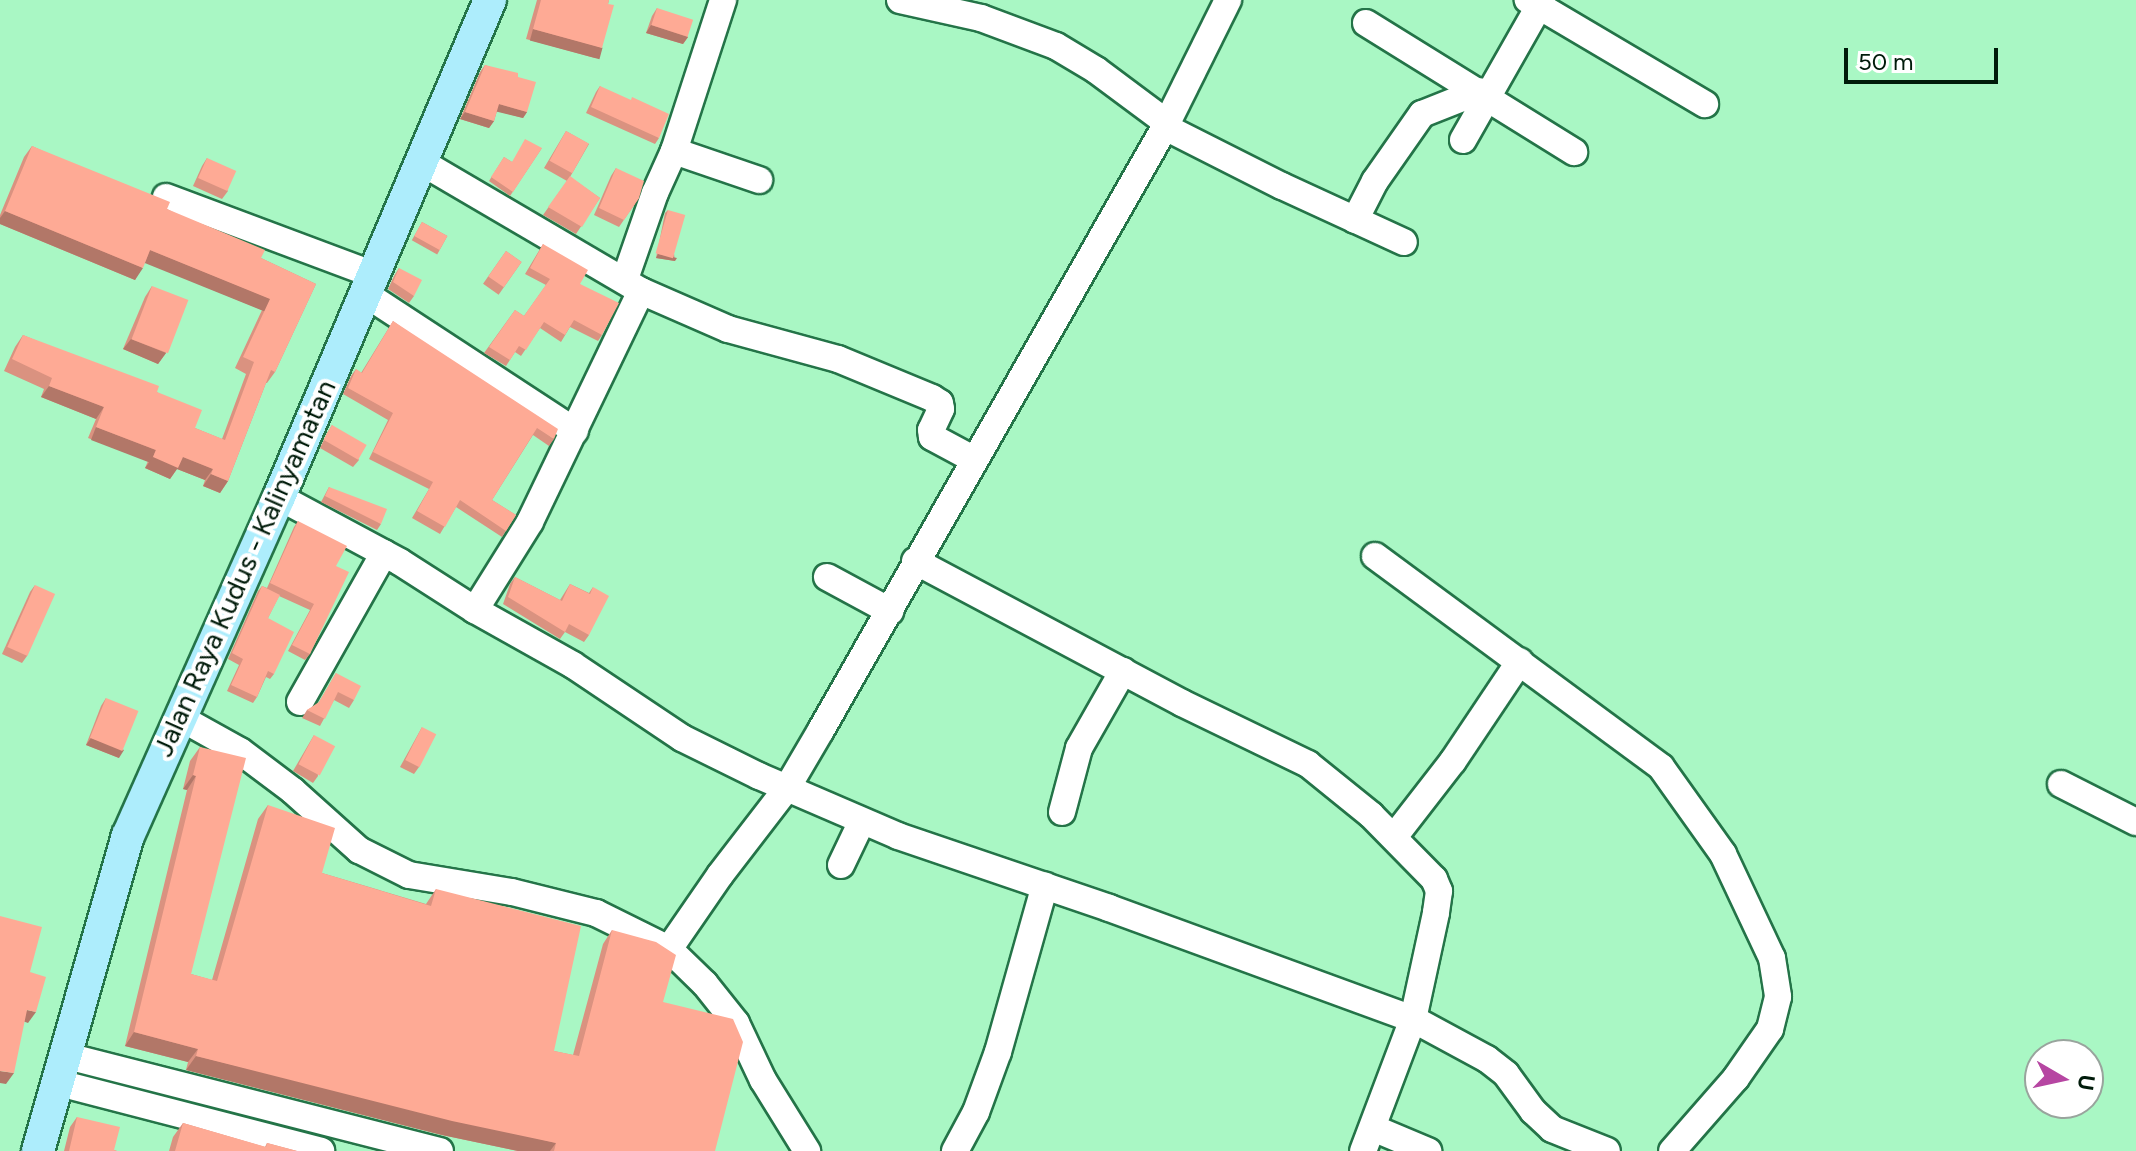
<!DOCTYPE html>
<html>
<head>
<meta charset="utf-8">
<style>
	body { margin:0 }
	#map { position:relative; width:2136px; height:1151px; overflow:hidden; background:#a9f7c4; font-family:Figtree,sans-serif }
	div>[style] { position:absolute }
	.roads { filter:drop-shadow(2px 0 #247448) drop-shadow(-2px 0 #247448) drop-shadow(0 2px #247448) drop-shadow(0 -2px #247448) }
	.minor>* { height:26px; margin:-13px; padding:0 13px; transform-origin:13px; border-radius:13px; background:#fff }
	.major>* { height:32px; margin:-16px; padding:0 16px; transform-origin:16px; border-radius:16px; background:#adedfc }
	.wall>* { inset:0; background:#da9280; transform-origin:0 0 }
	.shaded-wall>* { inset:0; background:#b27768; transform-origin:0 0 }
	.building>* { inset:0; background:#feaa95; transform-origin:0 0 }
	span { translate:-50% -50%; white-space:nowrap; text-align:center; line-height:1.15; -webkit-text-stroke:8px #fff; paint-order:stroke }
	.street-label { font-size:28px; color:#001b0a }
	.north { position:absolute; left:2024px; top:1039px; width:80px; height:80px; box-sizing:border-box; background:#fff; border:2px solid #99a49d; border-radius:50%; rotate:99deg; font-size:22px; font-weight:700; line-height:32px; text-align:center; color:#001b0a }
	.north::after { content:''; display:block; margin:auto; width:28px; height:36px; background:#b646a2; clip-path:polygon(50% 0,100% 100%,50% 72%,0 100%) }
	.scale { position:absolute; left:1844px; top:48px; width:154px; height:36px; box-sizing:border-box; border:4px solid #001b0a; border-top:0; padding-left:10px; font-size:24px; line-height:28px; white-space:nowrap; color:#001b0a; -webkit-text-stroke:6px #fff; paint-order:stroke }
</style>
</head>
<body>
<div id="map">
	<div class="roads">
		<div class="minor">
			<i style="left:900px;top:0;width:83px;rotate:12.5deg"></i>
			<i style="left:981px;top:18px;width:80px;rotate:20.5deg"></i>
			<i style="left:1056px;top:46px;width:47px;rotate:31deg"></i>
			<i style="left:1096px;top:70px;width:89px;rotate:36.7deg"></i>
			<i style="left:1542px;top:0;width:7px;rotate:117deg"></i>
			<i style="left:1539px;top:6px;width:193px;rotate:30.6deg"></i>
			<i style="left:1366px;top:23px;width:245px;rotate:31.8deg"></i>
			<i style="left:1165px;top:127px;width:131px;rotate:26.8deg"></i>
			<i style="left:1282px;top:186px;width:134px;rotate:24.7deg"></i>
			<i style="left:1463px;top:140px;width:154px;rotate:-60.4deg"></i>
			<i style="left:1539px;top:6px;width:13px;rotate:-151deg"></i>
			<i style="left:674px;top:151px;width:90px;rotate:18.8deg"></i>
			<i style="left:423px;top:163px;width:253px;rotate:30.4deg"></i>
			<i style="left:641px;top:291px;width:256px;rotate:115.7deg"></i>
			<i style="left:530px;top:522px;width:104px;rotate:122deg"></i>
			<i style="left:166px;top:197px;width:220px;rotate:20.5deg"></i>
			<i style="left:1355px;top:220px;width:44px;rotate:-62.9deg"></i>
			<i style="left:1375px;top:181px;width:82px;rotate:-55deg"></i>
			<i style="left:1422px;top:114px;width:62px;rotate:-21.6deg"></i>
			<i style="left:625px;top:279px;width:91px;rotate:-70.8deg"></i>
			<i style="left:655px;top:193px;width:46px;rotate:-65.7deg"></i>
			<i style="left:674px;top:151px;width:159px;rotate:-72deg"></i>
			<i style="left:641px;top:291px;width:95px;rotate:23.6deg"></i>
			<i style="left:728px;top:329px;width:114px;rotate:15.3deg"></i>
			<i style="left:838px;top:359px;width:102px;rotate:22.5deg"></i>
			<i style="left:932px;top:398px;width:9px;rotate:32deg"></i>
			<i style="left:940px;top:403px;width:6px;rotate:81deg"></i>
			<i style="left:941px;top:409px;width:23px;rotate:115deg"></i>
			<i style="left:931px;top:430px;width:7px;rotate:82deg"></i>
			<i style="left:932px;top:437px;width:47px;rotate:28.2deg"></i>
			<i style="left:364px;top:293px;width:252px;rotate:33.2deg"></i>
			<i style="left:279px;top:497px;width:137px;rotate:28.2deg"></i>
			<i style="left:400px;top:562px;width:89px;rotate:32.6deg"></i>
			<i style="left:475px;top:610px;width:112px;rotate:29.3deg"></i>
			<i style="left:573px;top:665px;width:131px;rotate:33.8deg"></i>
			<i style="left:682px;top:738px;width:86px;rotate:26.3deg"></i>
			<i style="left:759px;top:776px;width:151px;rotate:23.3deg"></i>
			<i style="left:898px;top:836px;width:223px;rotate:18.8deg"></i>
			<i style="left:1109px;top:908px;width:324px;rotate:20.1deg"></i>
			<i style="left:1413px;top:1019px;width:84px;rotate:28.4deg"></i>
			<i style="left:1487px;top:1059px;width:24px;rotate:38deg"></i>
			<i style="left:1506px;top:1074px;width:46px;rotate:53.9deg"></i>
			<i style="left:1533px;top:1111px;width:26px;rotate:43deg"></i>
			<i style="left:1552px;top:1129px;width:59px;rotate:21.8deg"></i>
			<i style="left:1375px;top:556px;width:355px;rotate:36.4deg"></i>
			<i style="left:1661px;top:767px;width:107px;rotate:54.5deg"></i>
			<i style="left:1723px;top:854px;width:115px;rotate:64.8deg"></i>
			<i style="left:1772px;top:958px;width:39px;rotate:81deg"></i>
			<i style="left:1778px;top:997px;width:33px;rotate:104deg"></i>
			<i style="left:1770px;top:1029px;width:60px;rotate:124.8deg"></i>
			<i style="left:1736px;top:1078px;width:97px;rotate:131.2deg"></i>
			<i style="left:915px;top:561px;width:302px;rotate:28deg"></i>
			<i style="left:1182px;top:703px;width:140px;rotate:25.8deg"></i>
			<i style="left:1308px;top:764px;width:81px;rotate:39deg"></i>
			<i style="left:1371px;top:815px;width:90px;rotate:45.5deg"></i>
			<i style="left:1434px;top:879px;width:13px;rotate:67deg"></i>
			<i style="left:1439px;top:891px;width:22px;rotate:98deg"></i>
			<i style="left:1436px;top:913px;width:108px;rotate:102.2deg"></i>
			<i style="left:1413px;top:1019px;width:141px;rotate:110.7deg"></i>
			<i style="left:827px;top:577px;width:72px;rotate:28.4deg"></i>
			<i style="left:300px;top:702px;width:171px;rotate:-60.6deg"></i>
			<i style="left:179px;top:717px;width:70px;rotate:29.1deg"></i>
			<i style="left:240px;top:751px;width:66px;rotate:37deg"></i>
			<i style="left:293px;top:791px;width:89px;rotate:41.8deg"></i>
			<i style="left:359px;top:850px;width:56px;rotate:26.6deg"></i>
			<i style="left:409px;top:875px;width:104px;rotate:9.4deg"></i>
			<i style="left:512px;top:892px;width:87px;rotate:14deg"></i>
			<i style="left:596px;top:913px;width:81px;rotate:26.3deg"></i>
			<i style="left:669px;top:949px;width:50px;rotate:44.2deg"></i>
			<i style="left:705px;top:984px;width:50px;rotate:51.5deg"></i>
			<i style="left:736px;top:1023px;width:63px;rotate:64.7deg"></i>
			<i style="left:763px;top:1080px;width:84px;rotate:58.2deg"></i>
			<i style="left:2061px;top:784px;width:84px;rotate:26.9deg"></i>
			<i style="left:1062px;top:812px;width:66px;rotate:-75.1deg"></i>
			<i style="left:1079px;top:748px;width:89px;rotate:-60.3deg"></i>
			<i style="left:1394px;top:837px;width:96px;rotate:-52.2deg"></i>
			<i style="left:1453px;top:761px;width:120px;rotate:-56.2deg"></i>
			<i style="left:841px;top:865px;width:47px;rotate:-64.5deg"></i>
			<i style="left:669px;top:949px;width:90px;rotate:-55.4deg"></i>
			<i style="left:720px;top:875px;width:110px;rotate:-52.4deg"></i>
			<i style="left:787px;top:788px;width:67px;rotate:-59.6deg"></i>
			<i style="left:821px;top:730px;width:694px;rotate:-60.3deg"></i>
			<i style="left:1165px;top:127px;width:142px;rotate:-63.6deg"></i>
			<i style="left:63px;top:1055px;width:389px;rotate:14.3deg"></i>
			<i style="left:55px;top:1082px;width:275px;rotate:14.5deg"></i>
			<i style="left:1373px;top:1128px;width:60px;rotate:22.7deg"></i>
			<i style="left:955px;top:1151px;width:44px;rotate:-61.7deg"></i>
			<i style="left:976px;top:1112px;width:64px;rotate:-69.9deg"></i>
			<i style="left:998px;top:1052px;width:173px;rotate:-74.3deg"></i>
		</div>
		<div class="major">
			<i style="left:38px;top:1151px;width:328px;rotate:-74.1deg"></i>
			<i style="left:128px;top:836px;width:371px;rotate:-66deg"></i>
			<i style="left:279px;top:497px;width:540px;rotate:-67deg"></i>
		</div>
	</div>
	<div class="wall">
		<i style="clip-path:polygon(537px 0,609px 0,595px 58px,526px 39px)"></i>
		<i style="clip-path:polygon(657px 8px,688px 37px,683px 44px,646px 33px,652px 16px)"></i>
		<i style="clip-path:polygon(485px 65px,518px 77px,527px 112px,523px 118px,497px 111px,494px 121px,489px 128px,460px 119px,480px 72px)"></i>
		<i style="clip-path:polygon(600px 86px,659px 138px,655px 144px,586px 113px,596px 92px)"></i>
		<i style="clip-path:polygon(566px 131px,589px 144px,570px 177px,600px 198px,576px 234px,543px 215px,567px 181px,544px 168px)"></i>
		<i style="clip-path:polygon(32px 146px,167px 209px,261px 258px,316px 284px,275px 372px,267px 383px,266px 383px,228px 481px,220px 493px,203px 486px,205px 480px,177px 469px,170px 479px,145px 468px,148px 461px,88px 438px,96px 419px,41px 397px,44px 389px,4px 371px,15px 347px,23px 335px,157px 392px,195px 428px,222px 439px,246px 374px,235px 368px,262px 310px,145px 262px,135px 280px,0 224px,0 215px,24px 157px)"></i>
		<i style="clip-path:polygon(542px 148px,510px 196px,489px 181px,504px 157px,512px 162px)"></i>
		<i style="clip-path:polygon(207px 158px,228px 191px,222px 199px,193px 186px,202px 166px)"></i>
		<i style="clip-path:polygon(616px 168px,639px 198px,619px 227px,594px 215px,611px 176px)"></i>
		<i style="clip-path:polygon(668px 210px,675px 261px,656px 258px,665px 213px)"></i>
		<i style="left:422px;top:222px;width:29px;height:21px;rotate:29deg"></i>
		<i style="clip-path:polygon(543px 244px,580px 284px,602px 335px,598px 341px,570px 327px,561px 342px,540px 328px,521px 356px,515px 352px,506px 366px,484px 353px,515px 310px,524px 316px,546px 285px,525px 274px)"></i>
		<i style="left:506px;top:251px;width:19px;height:40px;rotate:35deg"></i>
		<i style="clip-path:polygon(399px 268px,414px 296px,409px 303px,388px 289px,394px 276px)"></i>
		<i style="clip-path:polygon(152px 286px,166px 353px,158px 364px,123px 349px,145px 297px)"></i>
		<i style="clip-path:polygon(393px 321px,554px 439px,549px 446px,533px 435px,492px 500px,516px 515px,502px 537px,456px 507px,440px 534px,412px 518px,429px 489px,369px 459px,388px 420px,343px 394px,351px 376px,356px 369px,361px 373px)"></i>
		<i style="clip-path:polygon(332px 425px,359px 460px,353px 467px,320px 448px,327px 433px)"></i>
		<i style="clip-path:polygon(329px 487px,381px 524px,377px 530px,321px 502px)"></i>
		<i style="clip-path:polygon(298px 521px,336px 566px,310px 654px,305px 660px,288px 651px,310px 610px,279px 596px,268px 618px,274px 674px,270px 679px,266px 677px,257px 697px,253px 703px,227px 691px,239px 665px,228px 659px,258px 591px,262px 586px,267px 588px,294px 527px)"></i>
		<i style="clip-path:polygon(515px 577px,560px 600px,570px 584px,589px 593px,593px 587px,589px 635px,584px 642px,565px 632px,560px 639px,503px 604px,510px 584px)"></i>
		<i style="clip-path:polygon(35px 585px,27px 656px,22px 663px,2px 654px,30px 592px)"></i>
		<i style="clip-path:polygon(336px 673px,354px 700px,349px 708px,334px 700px,320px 726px,302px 718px,307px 710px,318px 704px)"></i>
		<i style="clip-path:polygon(106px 698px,119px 758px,86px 745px,101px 706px)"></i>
		<i style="clip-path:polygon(422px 727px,419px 767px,414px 774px,400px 767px)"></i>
		<i style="clip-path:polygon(314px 735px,318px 776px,313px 783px,293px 771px)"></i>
		<i style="clip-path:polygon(200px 747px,191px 974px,212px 980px,258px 819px,268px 805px,322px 873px,426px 904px,436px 889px,554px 1051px,573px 1055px,603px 944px,612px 930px,663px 1002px,715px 1151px,518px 1151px,442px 1135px,186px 1070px,188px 1062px,125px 1046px,187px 790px,183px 789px,190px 761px)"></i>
		<i style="clip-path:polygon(77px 1117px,114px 1150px,117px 1151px,64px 1151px,70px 1127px)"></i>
		<i style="clip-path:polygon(183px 1123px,265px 1147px,267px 1143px,297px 1151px,169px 1151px,173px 1137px)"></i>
	</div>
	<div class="shaded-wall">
		<i style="clip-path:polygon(651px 25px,688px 37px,683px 44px,646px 33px)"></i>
		<i style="left:533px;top:29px;width:72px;height:12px;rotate:15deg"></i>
		<i style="clip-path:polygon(499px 104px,527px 112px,523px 118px,494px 111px)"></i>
		<i style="clip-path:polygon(465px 112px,494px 121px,489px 128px,460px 119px)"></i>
		<i style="clip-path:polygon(5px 211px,143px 268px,135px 280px,0 224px,0 218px)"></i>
		<i style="left:150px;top:250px;width:130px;height:14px;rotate:22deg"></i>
		<i style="clip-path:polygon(658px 254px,677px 258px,675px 261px,656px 258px)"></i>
		<i style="clip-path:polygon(131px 339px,166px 353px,158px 364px,123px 349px)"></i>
		<i style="clip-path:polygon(49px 386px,104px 407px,96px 419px,41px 397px)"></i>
		<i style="left:96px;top:427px;width:64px;height:14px;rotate:21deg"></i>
		<i style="clip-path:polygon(153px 457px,183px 457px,213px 469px,205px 480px,177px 469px,170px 479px,145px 468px)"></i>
		<i style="clip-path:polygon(211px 474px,228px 481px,220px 493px,203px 486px)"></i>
		<i style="clip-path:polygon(91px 738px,124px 750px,119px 758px,86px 745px)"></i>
		<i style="clip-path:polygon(193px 775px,196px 776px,187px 790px,183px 789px)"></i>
		<i style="clip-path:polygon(27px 1010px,36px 1012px,28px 1023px,20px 1020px)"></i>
		<i style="clip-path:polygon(134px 1032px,198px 1049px,188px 1062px,125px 1046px)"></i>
		<i style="clip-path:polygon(196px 1056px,556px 1143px,550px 1151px,518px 1151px,442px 1135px,186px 1070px)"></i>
		<i style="clip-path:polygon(0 1071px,14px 1073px,6px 1084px,0 1083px)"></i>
	</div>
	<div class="building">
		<i style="clip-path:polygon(541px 0,609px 0,608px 4px,614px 5px,602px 48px,533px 29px)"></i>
		<i style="left:657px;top:8px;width:38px;height:18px;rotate:18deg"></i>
		<i style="clip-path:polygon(485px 65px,518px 73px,518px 77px,536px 82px,527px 112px,499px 104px,494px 121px,465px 112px)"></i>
		<i style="clip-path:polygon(600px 86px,631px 100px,632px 97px,669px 114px,659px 138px,591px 107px)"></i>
		<i style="left:566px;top:131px;width:26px;height:34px;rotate:29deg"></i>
		<i style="clip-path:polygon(525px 139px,542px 148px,513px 192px,491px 177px,504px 157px,512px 162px)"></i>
		<i style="clip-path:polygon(32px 146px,170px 202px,167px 209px,265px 250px,261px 258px,316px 284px,275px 372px,271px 370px,228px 481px,211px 474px,213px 469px,183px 457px,178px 468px,153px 457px,156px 450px,96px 427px,104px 407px,49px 386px,52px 378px,12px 359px,23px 335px,159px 386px,157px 392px,202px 410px,195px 428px,225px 440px,254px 362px,243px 357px,270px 299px,150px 250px,143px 268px,5px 211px)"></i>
		<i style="left:207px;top:158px;width:32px;height:22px;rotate:24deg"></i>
		<i style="clip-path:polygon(616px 168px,644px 181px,639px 198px,624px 220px,599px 208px)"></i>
		<i style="clip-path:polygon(570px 176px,600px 198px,582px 227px,548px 207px)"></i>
		<i style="left:668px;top:210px;width:18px;height:45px;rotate:16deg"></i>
		<i style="left:422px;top:222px;width:29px;height:16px;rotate:29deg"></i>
		<i style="clip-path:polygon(543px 244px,588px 270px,580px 284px,619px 303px,602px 335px,574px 320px,565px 335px,544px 322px,526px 350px,519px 346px,510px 360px,489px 347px,515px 310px,524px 316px,550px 279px,530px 268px)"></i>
		<i style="left:506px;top:251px;width:19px;height:31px;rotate:35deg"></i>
		<i style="clip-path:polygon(399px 268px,422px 280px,414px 296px,393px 282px)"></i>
		<i style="left:152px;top:286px;width:39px;height:57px;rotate:21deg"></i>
		<i style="clip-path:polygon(393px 321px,558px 429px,554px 439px,537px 428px,492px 500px,516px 515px,506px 531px,460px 500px,445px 527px,417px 511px,433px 482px,373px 452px,393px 413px,348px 388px,356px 369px,362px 373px)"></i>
		<i style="left:332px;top:425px;width:40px;height:17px;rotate:30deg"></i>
		<i style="clip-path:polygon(329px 487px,387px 509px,381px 524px,325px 496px)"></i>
		<i style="clip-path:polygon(298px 521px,347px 546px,336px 566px,349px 572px,310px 654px,292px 645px,314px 604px,270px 583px)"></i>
		<i style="clip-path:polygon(515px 577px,562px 601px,570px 584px,590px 594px,593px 587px,609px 596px,589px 635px,569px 624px,565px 632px,508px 597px)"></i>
		<i style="left:35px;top:585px;width:22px;height:68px;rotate:24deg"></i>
		<i style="clip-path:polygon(262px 586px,280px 595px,268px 618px,294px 632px,274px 674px,268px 671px,257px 697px,231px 685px,243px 659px,232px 653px)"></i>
		<i style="clip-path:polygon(336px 673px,361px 686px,354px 700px,338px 692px,325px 719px,307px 710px,319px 702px)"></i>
		<i style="left:106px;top:698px;width:35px;height:43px;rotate:22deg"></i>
		<i style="left:422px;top:727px;width:16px;height:37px;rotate:27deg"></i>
		<i style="left:314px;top:735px;width:24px;height:33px;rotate:28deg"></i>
		<i style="clip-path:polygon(200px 747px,246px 758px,191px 974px,217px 981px,268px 805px,335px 828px,322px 873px,431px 906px,436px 889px,581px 926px,554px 1051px,579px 1056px,612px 930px,656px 942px,676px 955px,663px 1002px,733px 1019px,743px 1042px,715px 1151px,554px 1151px,556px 1143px,452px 1121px,196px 1056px,198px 1049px,134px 1032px,196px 776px,193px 775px)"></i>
		<i style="clip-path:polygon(0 916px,42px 927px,30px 972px,46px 977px,36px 1012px,27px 1010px,14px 1073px,0 1071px)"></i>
		<i style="clip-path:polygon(77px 1117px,120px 1127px,114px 1150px,117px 1151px,69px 1151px)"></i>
		<i style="clip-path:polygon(183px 1123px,266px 1147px,267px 1143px,297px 1151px,175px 1151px)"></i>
	</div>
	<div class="street-label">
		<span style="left:244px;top:568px;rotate:-66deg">Jalan Raya Kudus - Kalinyamatan</span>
	</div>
	<div class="north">U</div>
	<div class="scale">50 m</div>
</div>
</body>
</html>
